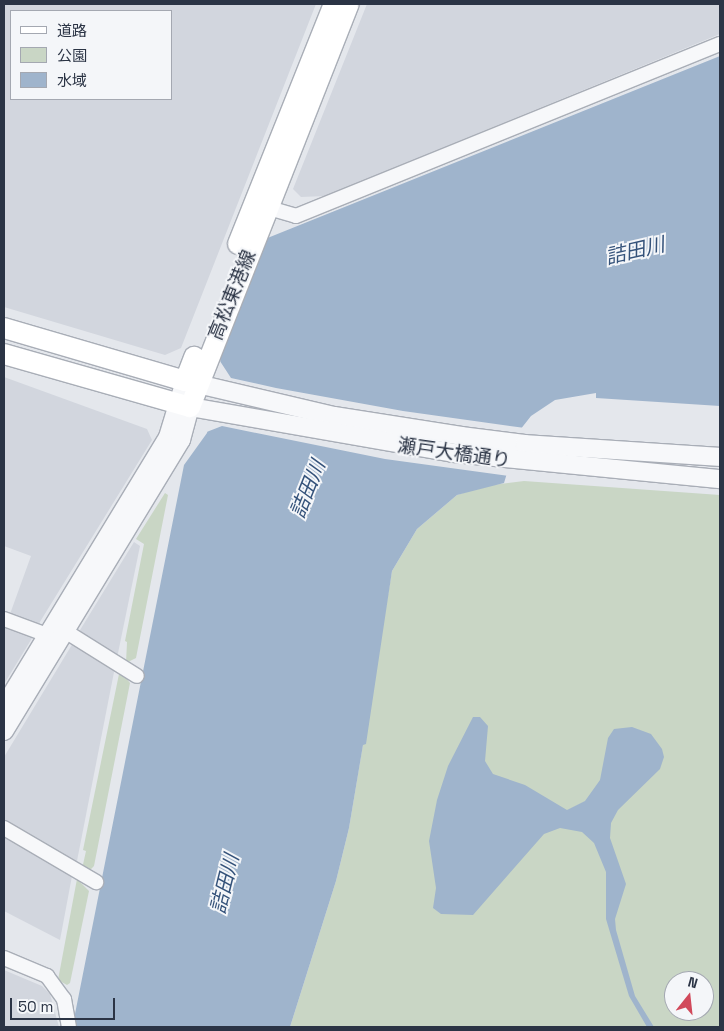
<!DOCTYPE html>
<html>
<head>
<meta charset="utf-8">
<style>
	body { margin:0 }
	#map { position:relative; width:724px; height:1031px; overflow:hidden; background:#e4e7ec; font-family:"Space Grotesk","Noto Sans JP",sans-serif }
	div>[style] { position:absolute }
	.built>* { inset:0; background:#d2d6de }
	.green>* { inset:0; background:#c9d6c5 }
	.water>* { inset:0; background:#9fb4cc }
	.pier>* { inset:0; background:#e4e7ec }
	.roads { filter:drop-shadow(1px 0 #a9aeb7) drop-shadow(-1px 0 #a9aeb7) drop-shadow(0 1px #a9aeb7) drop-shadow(0 -1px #a9aeb7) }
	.minor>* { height:14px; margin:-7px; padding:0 7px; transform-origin:7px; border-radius:7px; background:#f7f8fa }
	.tertiary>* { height:18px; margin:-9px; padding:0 9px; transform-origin:9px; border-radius:9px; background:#f7f8fa }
	.secondary>* { height:20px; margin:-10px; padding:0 10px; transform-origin:10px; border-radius:10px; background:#fff }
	span { translate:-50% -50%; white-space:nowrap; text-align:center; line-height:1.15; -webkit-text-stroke:4px #f4f6f9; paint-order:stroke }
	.street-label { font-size:19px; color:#2b3445 }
	.water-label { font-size:20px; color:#34527a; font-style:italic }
	.frame { position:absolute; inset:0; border:5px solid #2b3445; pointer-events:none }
	.legend { position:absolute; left:10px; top:10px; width:162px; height:90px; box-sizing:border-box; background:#f4f6f9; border:1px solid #a4a8b1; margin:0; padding:6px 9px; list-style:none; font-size:15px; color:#2b3445 }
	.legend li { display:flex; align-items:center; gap:10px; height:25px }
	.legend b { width:25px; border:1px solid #a4a8b1 }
	.north { position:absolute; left:664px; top:971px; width:50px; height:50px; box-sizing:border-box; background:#f4f6f9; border:1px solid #a4a8b1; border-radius:50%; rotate:16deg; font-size:14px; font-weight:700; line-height:20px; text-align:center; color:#2b3445 }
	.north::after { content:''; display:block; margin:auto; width:18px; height:22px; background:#d1495b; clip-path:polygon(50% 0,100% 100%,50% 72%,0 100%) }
	.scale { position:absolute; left:10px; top:998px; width:105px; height:22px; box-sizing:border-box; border:2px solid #2b3445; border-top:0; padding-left:6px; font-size:15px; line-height:18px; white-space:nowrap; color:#2b3445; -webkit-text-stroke:4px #f4f6f9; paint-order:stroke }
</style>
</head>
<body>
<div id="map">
	<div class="built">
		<i style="clip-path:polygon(evenodd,4px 4px,316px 4px,181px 348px,165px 355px,4px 307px,4px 4px,171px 11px,171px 99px,11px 99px,11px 11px,171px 11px)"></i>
		<i style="clip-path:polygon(367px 4px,720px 4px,720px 34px,325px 196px,301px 197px,293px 189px)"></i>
		<i style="clip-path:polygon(4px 377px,147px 429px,152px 440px,38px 625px,10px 614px,31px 556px,4px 546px)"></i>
		<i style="clip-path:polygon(134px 542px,140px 546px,117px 658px,77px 635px)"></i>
		<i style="clip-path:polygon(4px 624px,34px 635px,4px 684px)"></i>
		<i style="clip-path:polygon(73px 643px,115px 667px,76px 866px,4px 823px,4px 757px)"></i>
		<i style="clip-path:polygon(4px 834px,72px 876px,60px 940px,4px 911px)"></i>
		<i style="clip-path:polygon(4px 970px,42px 986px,50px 994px,59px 1027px,4px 1027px)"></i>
	</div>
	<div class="green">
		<i style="clip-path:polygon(evenodd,524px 481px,720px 495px,720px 1027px,290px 1027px,336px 881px,349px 828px,392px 571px,417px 529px,457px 495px,484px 486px,524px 481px,674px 981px,704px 981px,704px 1011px,674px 1011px,674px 981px)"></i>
		<i style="clip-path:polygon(165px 493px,168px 495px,136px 658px,126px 663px,127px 642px,125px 641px,144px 544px,136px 539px)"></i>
		<i style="clip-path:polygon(122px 673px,130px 683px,94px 866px,89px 871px,82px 869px,86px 851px,83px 850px,119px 674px)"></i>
		<i style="clip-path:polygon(77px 879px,89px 891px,70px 983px,67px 985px,58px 980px)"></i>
	</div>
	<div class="water">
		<i style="clip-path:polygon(720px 56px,720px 406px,596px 398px,596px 393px,555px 400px,531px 416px,520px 430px,504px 483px,457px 495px,417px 529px,392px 571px,366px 744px,363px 745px,349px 828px,336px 881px,290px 1027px,75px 1027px,74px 1019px,184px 465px,207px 433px,221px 357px,265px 239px)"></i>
		<i style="clip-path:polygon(473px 717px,480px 717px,488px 726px,485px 761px,493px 774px,525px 785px,567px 810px,585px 801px,600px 780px,608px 738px,614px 729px,632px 727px,651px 734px,662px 749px,664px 757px,660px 769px,618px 810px,611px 823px,610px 838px,626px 884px,615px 919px,616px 930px,635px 996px,654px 1027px,647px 1027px,629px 996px,606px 919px,606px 872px,594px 843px,582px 832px,560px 828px,544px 834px,473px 915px,441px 914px,433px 908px,436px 888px,429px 841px,437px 800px,448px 766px)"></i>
	</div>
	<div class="pier">
		<i style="clip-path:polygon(218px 358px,231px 378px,276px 388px,403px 411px,525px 428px,509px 476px,385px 459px,222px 426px,204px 433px)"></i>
	</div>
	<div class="roads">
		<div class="minor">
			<i style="left:262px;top:206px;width:35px;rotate:16deg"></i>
			<i style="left:296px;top:216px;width:458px;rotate:-22.1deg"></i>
			<i style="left:4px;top:619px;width:46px;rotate:20.4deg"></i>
			<i style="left:57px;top:626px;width:94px;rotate:32deg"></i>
			<i style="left:4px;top:828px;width:107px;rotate:30.4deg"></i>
			<i style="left:4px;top:958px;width:47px;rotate:22.7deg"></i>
			<i style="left:47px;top:976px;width:29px;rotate:54deg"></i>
			<i style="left:64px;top:999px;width:28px;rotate:80deg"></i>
		</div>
		<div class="tertiary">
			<i style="left:4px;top:707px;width:316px;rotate:-58.7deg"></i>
			<i style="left:168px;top:437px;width:59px;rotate:-73.1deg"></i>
			<i style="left:185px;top:381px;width:153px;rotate:13.2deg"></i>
			<i style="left:334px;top:416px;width:129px;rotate:8.9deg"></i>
			<i style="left:461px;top:436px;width:64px;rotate:7.1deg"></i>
			<i style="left:525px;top:444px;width:195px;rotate:3.8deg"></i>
			<i style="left:4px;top:731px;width:341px;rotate:-58.7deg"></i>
			<i style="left:181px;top:440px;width:34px;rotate:-75deg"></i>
			<i style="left:190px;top:407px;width:267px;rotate:9.9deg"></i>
			<i style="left:453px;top:453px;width:268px;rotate:5.6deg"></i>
		</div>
		<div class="secondary">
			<i style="left:238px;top:244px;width:258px;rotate:-68.2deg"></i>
			<i style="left:4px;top:328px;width:189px;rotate:16.3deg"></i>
			<i style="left:185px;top:381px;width:26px;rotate:-69deg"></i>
			<i style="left:4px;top:354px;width:193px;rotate:15.9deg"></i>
			<i style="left:190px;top:407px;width:433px;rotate:-68.5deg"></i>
		</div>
	</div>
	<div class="street-label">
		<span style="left:232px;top:295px;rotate:-68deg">高松東港線</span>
		<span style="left:454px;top:453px;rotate:8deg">瀬戸大橋通り</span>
	</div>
	<div class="water-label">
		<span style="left:635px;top:251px;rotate:-13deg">詰田川</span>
		<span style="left:308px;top:489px;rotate:-68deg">詰田川</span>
		<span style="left:225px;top:884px;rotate:-76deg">詰田川</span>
	</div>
	<div class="frame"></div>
	<ul class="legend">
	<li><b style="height:6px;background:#fff"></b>道路</li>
	<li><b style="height:14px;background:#c9d6c5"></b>公園</li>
	<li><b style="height:14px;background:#9fb4cc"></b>水域</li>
	</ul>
	<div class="north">N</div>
	<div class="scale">50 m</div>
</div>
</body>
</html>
